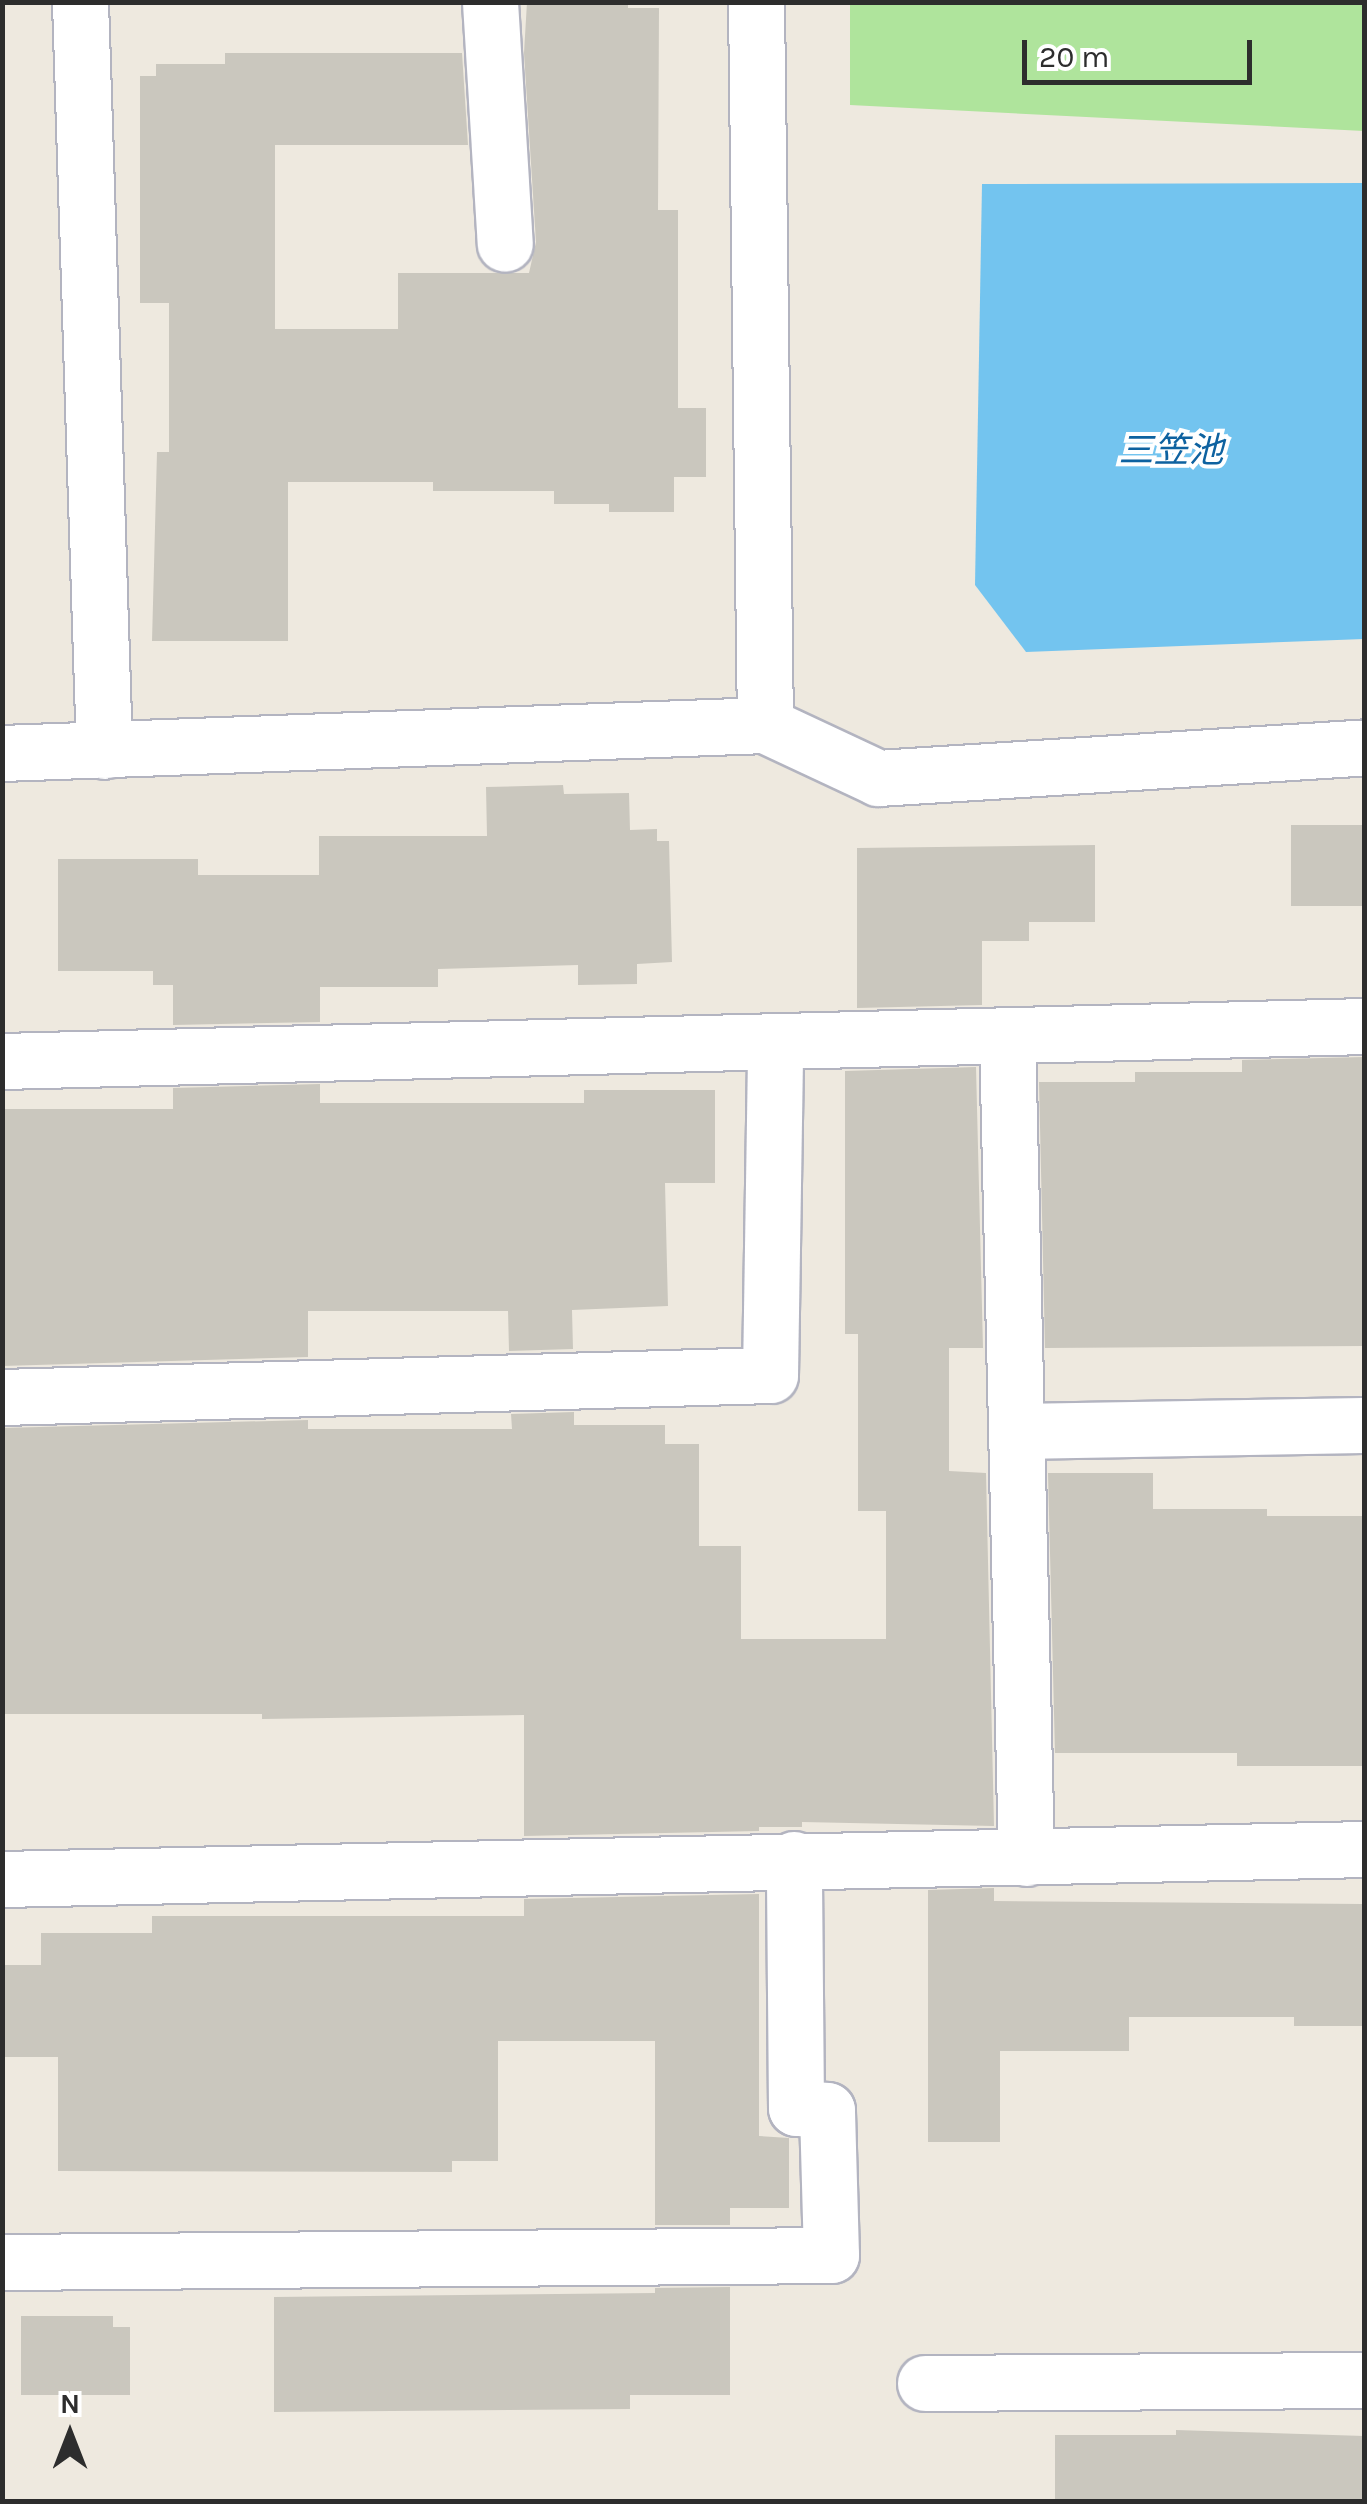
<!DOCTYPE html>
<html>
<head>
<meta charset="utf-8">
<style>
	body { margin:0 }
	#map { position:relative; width:1367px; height:2504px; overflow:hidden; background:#eee9df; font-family:Karla,"Noto Sans JP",sans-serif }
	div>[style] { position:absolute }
	.green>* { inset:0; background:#afe49c }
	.water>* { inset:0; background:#73c4ef }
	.building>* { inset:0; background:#cac7be; transform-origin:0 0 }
	.roads { filter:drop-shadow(2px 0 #b3b4c0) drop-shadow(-2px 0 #b3b4c0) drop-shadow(0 2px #b3b4c0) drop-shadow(0 -2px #b3b4c0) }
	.minor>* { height:55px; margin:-27.5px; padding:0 27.5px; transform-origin:27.5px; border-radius:27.5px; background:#fff }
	span { translate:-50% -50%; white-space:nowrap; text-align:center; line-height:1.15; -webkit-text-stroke:8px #fff; paint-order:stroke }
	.water-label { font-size:35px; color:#0e62a0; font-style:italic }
	.frame { position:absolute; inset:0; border:5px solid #2d2d2d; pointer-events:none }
	.north { position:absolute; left:20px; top:2384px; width:100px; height:100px; -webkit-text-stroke:8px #fff; paint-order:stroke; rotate:0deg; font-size:28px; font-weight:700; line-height:40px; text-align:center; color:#2d2d2d }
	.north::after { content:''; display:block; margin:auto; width:35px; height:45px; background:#2d2d2d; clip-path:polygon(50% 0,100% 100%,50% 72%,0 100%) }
	.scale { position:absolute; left:1022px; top:40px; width:230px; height:45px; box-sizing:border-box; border:5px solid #2d2d2d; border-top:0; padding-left:12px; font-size:30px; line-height:35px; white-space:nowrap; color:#2d2d2d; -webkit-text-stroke:8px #fff; paint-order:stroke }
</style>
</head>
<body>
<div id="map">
	<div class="green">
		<i style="clip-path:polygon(850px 3px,1364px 3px,1364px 131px,850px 105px)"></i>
	</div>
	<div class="water">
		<i style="clip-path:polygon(1364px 183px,1364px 639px,1026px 652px,975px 585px,982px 184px)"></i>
	</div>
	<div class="building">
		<i style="clip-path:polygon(527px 2px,628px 2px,628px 8px,659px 8px,658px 210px,678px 210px,678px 408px,706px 408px,706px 477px,674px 477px,674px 512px,609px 512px,609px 504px,554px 504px,554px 491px,433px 491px,433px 482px,288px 482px,288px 641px,152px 641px,157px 452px,169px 452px,169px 303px,140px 303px,140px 76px,156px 76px,156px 64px,225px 64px,225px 53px,462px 53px,468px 145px,275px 145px,275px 329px,398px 329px,398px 273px,529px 273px,536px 242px,524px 53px)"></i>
		<i style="clip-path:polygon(563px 785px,564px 794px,629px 793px,630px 830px,657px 829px,657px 841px,669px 841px,672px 962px,637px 964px,637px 984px,578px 985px,578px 965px,438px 969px,438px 987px,320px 987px,320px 1022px,173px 1025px,173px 985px,153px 985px,153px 971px,58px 971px,58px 859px,198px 859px,198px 875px,319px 875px,319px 836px,487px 836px,486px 787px)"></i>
		<i style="left:1364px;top:825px;width:81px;height:73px;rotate:90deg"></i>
		<i style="clip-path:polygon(1095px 845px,1095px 922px,1029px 922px,1029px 941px,982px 941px,982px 1005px,857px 1008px,857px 848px)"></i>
		<i style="clip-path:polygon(1364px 1057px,1364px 1346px,1045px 1348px,1039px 1082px,1135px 1082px,1135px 1072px,1242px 1072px,1242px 1060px)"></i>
		<i style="clip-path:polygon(976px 1067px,983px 1348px,949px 1348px,949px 1471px,986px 1473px,994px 1826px,802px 1822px,802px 1827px,759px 1827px,759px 1831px,524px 1836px,524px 1715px,262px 1719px,262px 1714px,2px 1714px,2px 1428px,308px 1420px,308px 1429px,512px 1429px,511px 1414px,574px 1412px,574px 1425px,665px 1425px,665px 1444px,699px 1444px,699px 1546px,741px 1546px,741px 1639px,886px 1639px,886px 1511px,858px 1511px,858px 1334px,845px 1334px,845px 1071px)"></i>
		<i style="clip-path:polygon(320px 1084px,320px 1103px,584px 1103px,584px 1090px,715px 1090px,715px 1183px,665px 1183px,668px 1306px,572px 1310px,573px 1349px,509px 1351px,508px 1311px,308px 1311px,308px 1357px,2px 1366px,2px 1109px,173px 1109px,173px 1088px)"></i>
		<i style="clip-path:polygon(1048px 1473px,1153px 1473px,1153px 1509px,1267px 1509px,1267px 1516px,1364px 1516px,1364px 1766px,1237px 1766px,1237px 1753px,1055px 1753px)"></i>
		<i style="clip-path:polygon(994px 1888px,994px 1901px,1362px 1904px,1362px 2026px,1294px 2026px,1294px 2017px,1129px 2017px,1129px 2051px,1000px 2051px,1000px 2142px,928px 2142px,928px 1890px)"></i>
		<i style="clip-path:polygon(759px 1894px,759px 2136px,789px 2138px,789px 2208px,730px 2208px,730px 2225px,655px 2225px,655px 2041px,498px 2041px,498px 2161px,452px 2161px,452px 2172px,58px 2171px,58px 2057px,2px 2057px,2px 1965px,41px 1965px,41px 1933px,152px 1933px,152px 1916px,524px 1916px,524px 1899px)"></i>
		<i style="clip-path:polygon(730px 2287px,730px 2395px,630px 2395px,630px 2409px,274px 2412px,274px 2297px,655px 2293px,655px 2288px)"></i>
		<i style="clip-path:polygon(21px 2316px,113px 2316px,113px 2327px,130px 2327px,130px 2395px,21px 2395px)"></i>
		<i style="clip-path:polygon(1176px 2430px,1364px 2436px,1364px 2502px,1055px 2502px,1055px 2435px,1176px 2435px)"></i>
	</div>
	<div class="roads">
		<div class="minor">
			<i style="left:80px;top:2px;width:749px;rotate:88.16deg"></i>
			<i style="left:490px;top:2px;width:242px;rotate:86.5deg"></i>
			<i style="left:756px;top:2px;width:723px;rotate:89.29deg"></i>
			<i style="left:2px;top:753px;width:764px;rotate:-2.1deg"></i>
			<i style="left:765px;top:725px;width:125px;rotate:25.1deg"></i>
			<i style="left:878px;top:778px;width:487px;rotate:-3.6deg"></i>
			<i style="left:1007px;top:1038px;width:820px;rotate:88.67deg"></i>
			<i style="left:2px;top:1061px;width:1362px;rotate:-1.47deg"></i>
			<i style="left:2px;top:1397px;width:768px;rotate:-1.64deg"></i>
			<i style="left:770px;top:1375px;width:331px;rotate:-89.1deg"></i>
			<i style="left:1017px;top:1431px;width:347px;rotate:-1deg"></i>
			<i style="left:2px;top:1879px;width:1362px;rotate:-1.26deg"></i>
			<i style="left:2px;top:2262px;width:829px;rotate:-0.48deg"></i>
			<i style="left:831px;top:2255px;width:145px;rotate:-91.6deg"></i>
			<i style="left:827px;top:2110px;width:31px;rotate:-176deg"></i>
			<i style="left:796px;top:2108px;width:249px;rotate:-90.5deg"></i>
			<i style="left:925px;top:2383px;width:439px;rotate:-0.4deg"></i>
		</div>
	</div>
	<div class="water-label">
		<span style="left:1171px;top:451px">三笠池</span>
	</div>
	<div class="frame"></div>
	<div class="north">N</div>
	<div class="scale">20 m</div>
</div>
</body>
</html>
